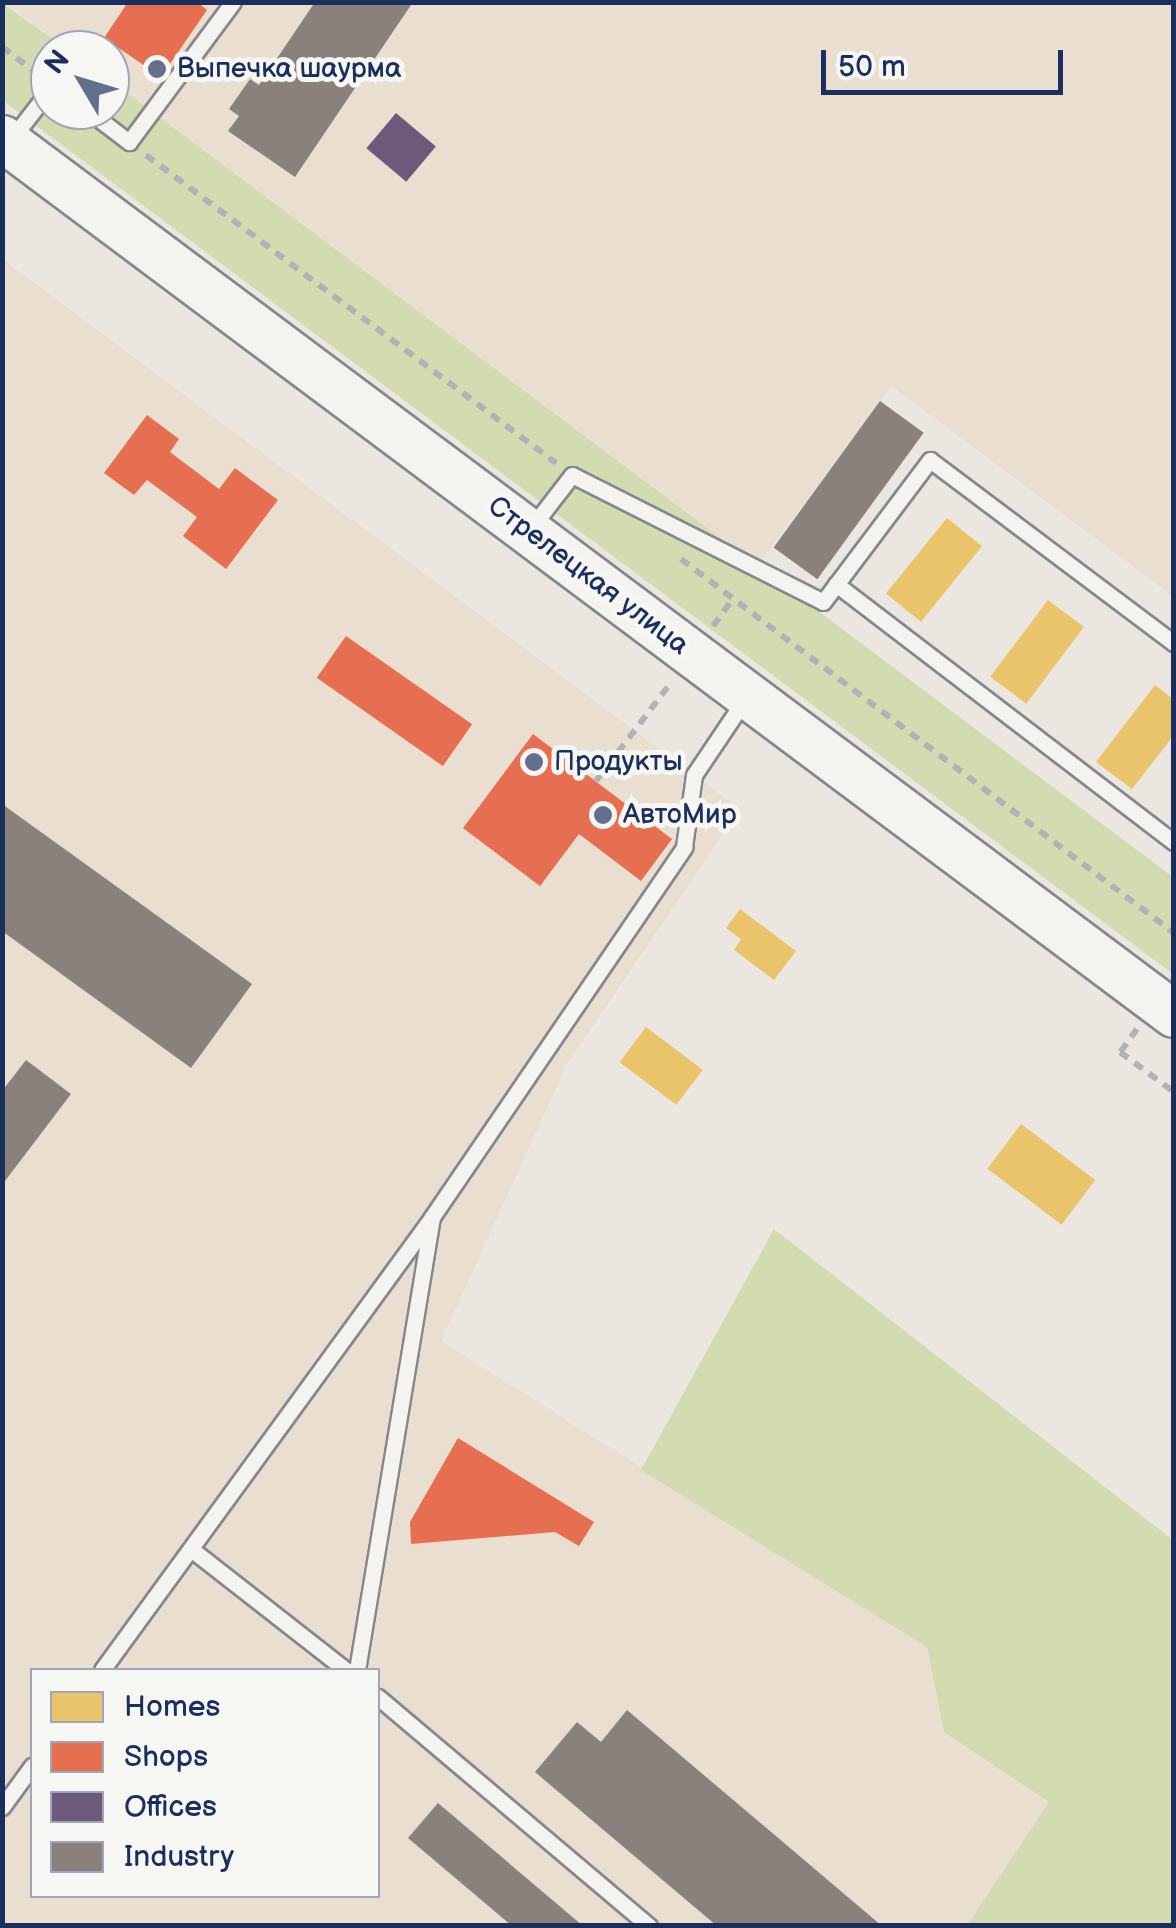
<!DOCTYPE html>
<html>
<head>
<meta charset="utf-8">
<style>
	body { margin:0 }
	#map { position:relative; width:1176px; height:1928px; overflow:hidden; background:#ebe7e0; font-family:"Balsamiq Sans",sans-serif }
	div>[style] { position:absolute }
	.built>* { inset:0; background:#e9ded0 }
	.green>* { inset:0; background:#d3dcb0 }
	.homes>* { inset:0; background:#e9c46a; transform-origin:0 0 }
	.shops>* { inset:0; background:#e76f51; transform-origin:0 0 }
	.offices>* { inset:0; background:#6d597a; transform-origin:0 0 }
	.industry>* { inset:0; background:#8a817c; transform-origin:0 0 }
	.path>* { height:6px; margin-top:-3px; transform-origin:0; background:repeating-linear-gradient(90deg,#b0b2b6 0 10px,transparent 0 18px) }
	.roads { filter:drop-shadow(2px 0 #85878c) drop-shadow(-2px 0 #85878c) drop-shadow(0 2px #85878c) drop-shadow(0 -2px #85878c) }
	.service>* { height:15px; margin:-7.5px; padding:0 7.5px; transform-origin:7.5px; border-radius:7.5px; background:#f4f3f0 }
	.secondary>* { height:45px; margin:-22.5px; padding:0 22.5px; transform-origin:22.5px; border-radius:22.5px; background:#f4f3f0 }
	.dots>* { width:28px; height:28px; translate:-50% -50%; box-sizing:border-box; border:5px solid #f6f6f2; border-radius:50% }
	span { translate:-50% -50%; white-space:nowrap; text-align:center; line-height:1.15; -webkit-text-stroke:10px #f6f6f2; paint-order:stroke }
	.poi-label { font-size:28px; color:#1b2f5e }
	.left { translate:0 -50%; text-align:left }
	.street-label { font-size:28px; color:#1b2f5e }
	.frame { position:absolute; inset:0; border:5px solid #1b2f5e; pointer-events:none }
	.legend { position:absolute; left:30px; top:1668px; width:350px; height:230px; box-sizing:border-box; background:#f6f6f2; border:2px solid #9ea6b7; margin:0; padding:12px 18px; list-style:none; font-size:30px; color:#1b2f5e }
	.legend li { display:flex; align-items:center; gap:20px; height:50px }
	.legend b { width:50px; border:2px solid #9ea6b7 }
	.north { position:absolute; left:30px; top:30px; width:100px; height:100px; box-sizing:border-box; background:#f6f6f2; border:2px solid #9ea6b7; border-radius:50%; rotate:308deg; font-size:28px; font-weight:700; line-height:40px; text-align:center; color:#1b2f5e }
	.north::after { content:''; display:block; margin:auto; width:35px; height:45px; background:#646f8c; clip-path:polygon(50% 0,100% 100%,50% 72%,0 100%) }
	.scale { position:absolute; left:821px; top:50px; width:242px; height:45px; box-sizing:border-box; border:5px solid #1b2f5e; border-top:0; padding-left:12px; font-size:30px; line-height:35px; white-space:nowrap; color:#1b2f5e; -webkit-text-stroke:8px #f6f6f2; paint-order:stroke }
</style>
</head>
<body>
<div id="map">
	<div class="built">
		<i style="clip-path:polygon(6px 3px,1173px 3px,1173px 596px,891px 386px,758px 565px,110px 80px,110px 50px,69px 50px)"></i>
		<i style="clip-path:polygon(evenodd,2px 259px,740px 809px,567px 1064px,441px 1341px,927px 1647px,944px 1732px,1050px 1802px,967px 1925px,3px 1925px,2px 259px,32px 1670px,378px 1670px,378px 1896px,32px 1896px,32px 1670px)"></i>
	</div>
	<div class="green">
		<i style="clip-path:polygon(2px 3px,69px 50px,50px 50px,50px 110px,110px 110px,110px 80px,1173px 877px,1173px 974px,3px 101px)"></i>
		<i style="clip-path:polygon(774px 1229px,1173px 1540px,1173px 1925px,967px 1925px,1049px 1802px,944px 1732px,927px 1647px,641px 1470px)"></i>
	</div>
	<div class="homes">
		<i style="left:947px;top:518px;width:45px;height:97px;rotate:39deg"></i>
		<i style="left:1048px;top:600px;width:45px;height:96px;rotate:37deg"></i>
		<i style="clip-path:polygon(1155px 685px,1174px 700px,1174px 735px,1132px 789px,1096px 762px)"></i>
		<i style="clip-path:polygon(740px 909px,796px 951px,774px 980px,734px 950px,741px 939px,726px 928px)"></i>
		<i style="left:646px;top:1027px;width:71px;height:44px;rotate:37deg"></i>
		<i style="left:1021px;top:1124px;width:93px;height:56px;rotate:37deg"></i>
	</div>
	<div class="shops">
		<i style="clip-path:polygon(128px 2px,197px 2px,207px 10px,161px 77px,104px 38px)"></i>
		<i style="clip-path:polygon(147px 415px,179px 439px,170px 452px,219px 489px,235px 468px,278px 500px,226px 569px,183px 536px,197px 517px,147px 480px,134px 495px,104px 473px)"></i>
		<i style="left:346px;top:636px;width:154px;height:51px;rotate:35deg"></i>
		<i style="clip-path:polygon(533px 734px,672px 839px,641px 881px,579px 834px,540px 886px,463px 828px)"></i>
		<i style="clip-path:polygon(458px 1438px,594px 1522px,579px 1546px,555px 1532px,411px 1544px,410px 1522px)"></i>
	</div>
	<div class="offices">
		<i style="left:396px;top:113px;width:52px;height:46px;rotate:40deg"></i>
	</div>
	<div class="industry">
		<i style="clip-path:polygon(315px 2px,413px 2px,295px 177px,228px 131px,239px 116px,229px 109px,250px 79px,259px 85px)"></i>
		<i style="left:880px;top:401px;width:54px;height:181px;rotate:36deg"></i>
		<i style="clip-path:polygon(2px 804px,252px 984px,191px 1068px,2px 931px)"></i>
		<i style="clip-path:polygon(26px 1060px,71px 1094px,2px 1185px,2px 1091px)"></i>
		<i style="clip-path:polygon(627px 1710px,882px 1926px,717px 1926px,535px 1772px,577px 1722px,601px 1742px)"></i>
		<i style="clip-path:polygon(438px 1803px,583px 1926px,512px 1926px,408px 1838px)"></i>
	</div>
	<div class="path">
		<i style="left:2px;top:47px;width:44px;rotate:36.6deg"></i>
		<i style="left:146px;top:155px;width:513px;rotate:36.91deg"></i>
		<i style="left:681px;top:559px;width:619px;rotate:37.18deg"></i>
		<i style="left:713px;top:626px;width:34px;rotate:-54deg"></i>
		<i style="left:596px;top:781px;width:122px;rotate:-52.7deg"></i>
		<i style="left:1137px;top:1029px;width:29px;rotate:126deg"></i>
		<i style="left:1120px;top:1052px;width:67px;rotate:36.5deg"></i>
	</div>
	<div class="roads">
		<div class="service">
			<i style="left:87px;top:110px;width:53px;rotate:37.3deg"></i>
			<i style="left:129px;top:142px;width:174px;rotate:-53.4deg"></i>
			<i style="left:10px;top:141px;width:66px;rotate:-52.4deg"></i>
			<i style="left:531px;top:528px;width:67px;rotate:-52.3deg"></i>
			<i style="left:572px;top:475px;width:281px;rotate:26.8deg"></i>
			<i style="left:823px;top:602px;width:178px;rotate:-53deg"></i>
			<i style="left:930px;top:460px;width:305px;rotate:36.9deg"></i>
			<i style="left:836px;top:584px;width:425px;rotate:37.4deg"></i>
			<i style="left:191px;top:1549px;width:197px;rotate:38deg"></i>
			<i style="left:102px;top:1670px;width:557px;rotate:-53.91deg"></i>
			<i style="left:357px;top:1670px;width:459px;rotate:-80.6deg"></i>
			<i style="left:432px;top:1217px;width:448px;rotate:-55.7deg"></i>
			<i style="left:684px;top:847px;width:73px;rotate:-82.1deg"></i>
			<i style="left:694px;top:775px;width:92px;rotate:-56.1deg"></i>
			<i style="left:378px;top:1697px;width:355px;rotate:40.2deg"></i>
			<i style="left:2px;top:1807px;width:51px;rotate:-53.8deg"></i>
		</div>
		<div class="secondary">
			<i style="left:2px;top:138px;width:1463px;rotate:36.78deg"></i>
		</div>
	</div>
	<div class="dots">
		<i style="left:157px;top:69px;background:#646f8c"></i>
		<i style="left:534px;top:762px;background:#646f8c"></i>
		<i style="left:603px;top:815px;background:#646f8c"></i>
	</div>
	<div class="poi-label">
		<span class="left" style="left:177px;top:69px">Выпечка шаурма</span>
		<span class="left" style="left:554px;top:762px">Продукты</span>
		<span class="left" style="left:623px;top:815px">АвтоМир</span>
	</div>
	<div class="street-label">
		<span style="left:588px;top:576px;rotate:37deg">Стрелецкая улица</span>
	</div>
	<div class="frame"></div>
	<ul class="legend">
	<li><b style="height:28px;background:#e9c46a"></b>Homes</li>
	<li><b style="height:28px;background:#e76f51"></b>Shops</li>
	<li><b style="height:28px;background:#6d597a"></b>Offices</li>
	<li><b style="height:28px;background:#8a817c"></b>Industry</li>
	</ul>
	<div class="north">N</div>
	<div class="scale">50 m</div>
</div>
</body>
</html>
